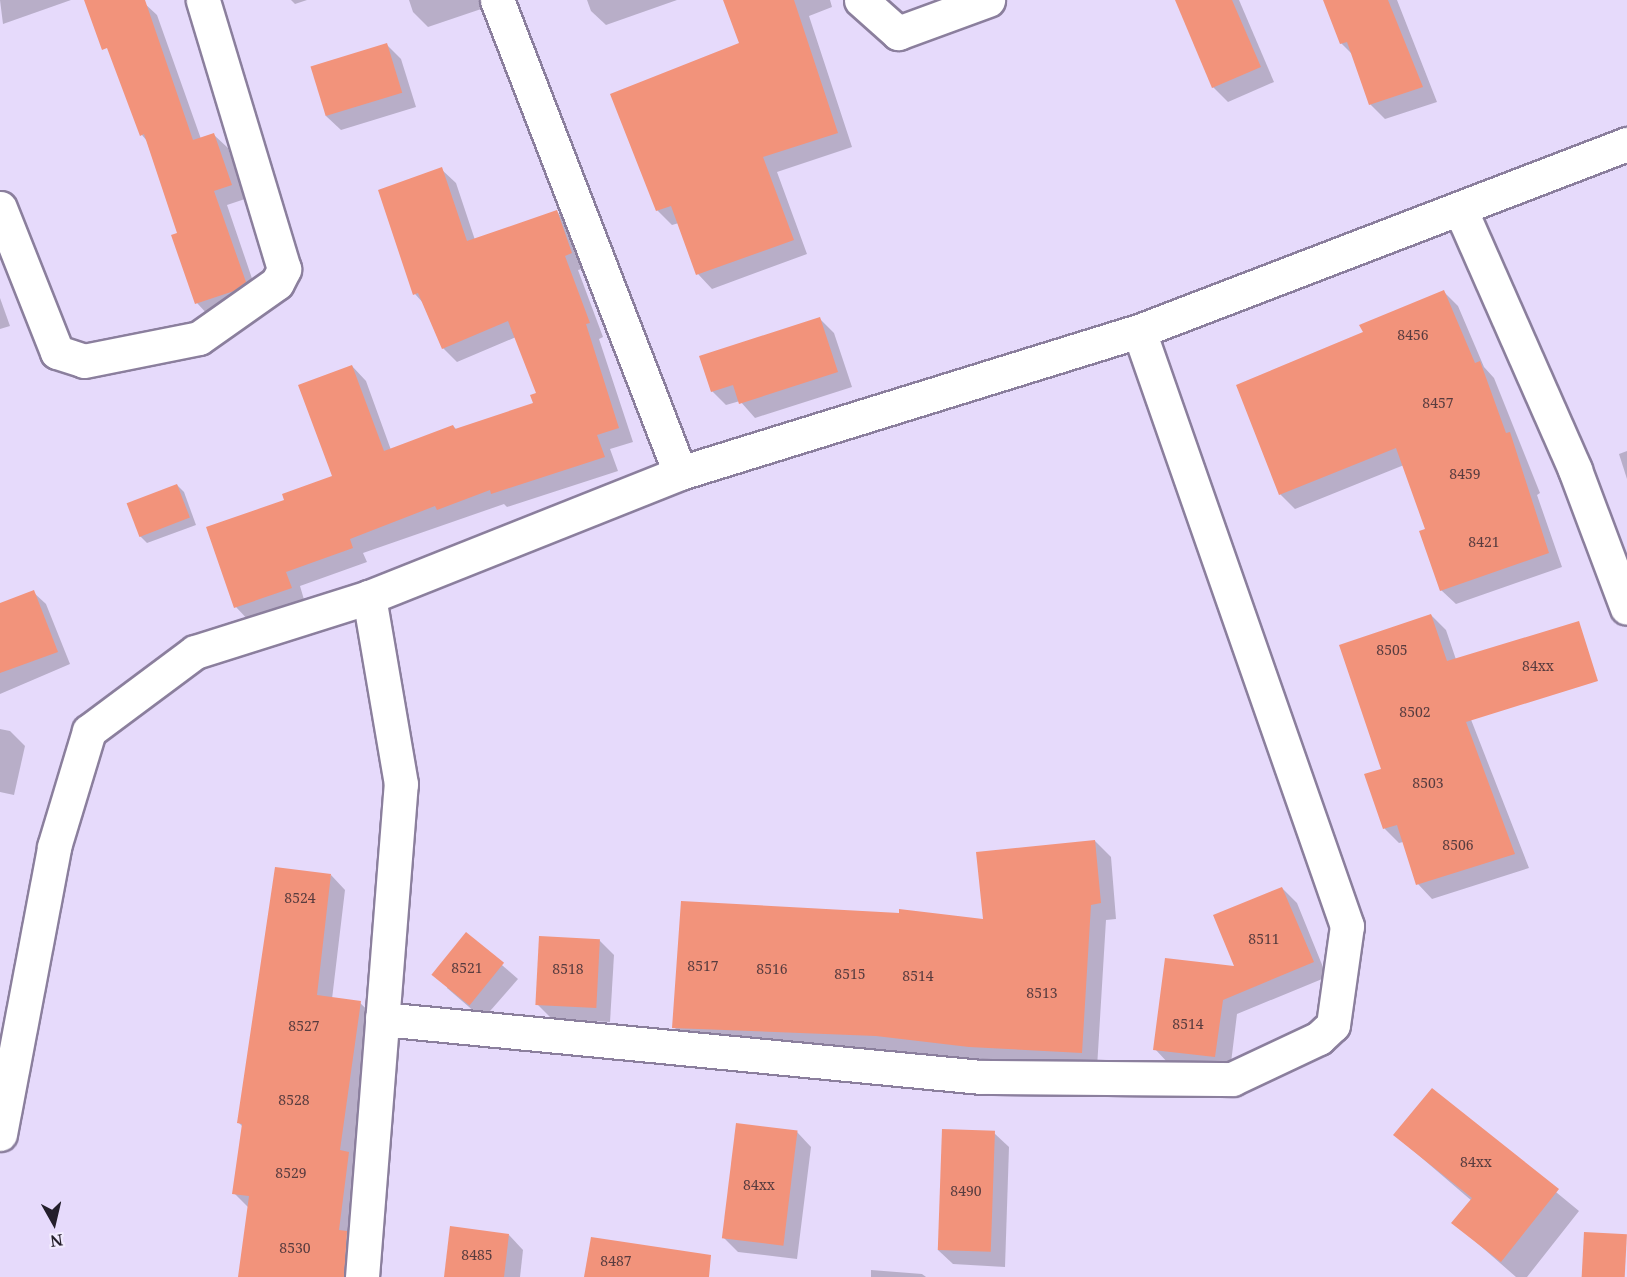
<!DOCTYPE html>
<html>
<head>
<meta charset="utf-8">
<style>
	body { margin:0 }
	#map { position:relative; width:1627px; height:1277px; overflow:hidden; background:#e6dafb; font-family:"Noto Serif",serif }
	div>[style] { position:absolute }
	.shadow>* { inset:0; background:#0003 }
	.building>* { inset:0; background:#f2937b; transform-origin:0 0 }
	.roads { filter:drop-shadow(2px 0 #8b7f9d) drop-shadow(-2px 0 #8b7f9d) drop-shadow(0 2px #8b7f9d) drop-shadow(0 -2px #8b7f9d) }
	.minor>* { height:33px; margin:-16.5px; padding:0 16.5px; transform-origin:16.5px; border-radius:16.5px; background:#fff }
	span { translate:-50% -50%; white-space:nowrap; text-align:center; line-height:1.15; -webkit-text-stroke:4.5px #f1eafe; paint-order:stroke }
	.number-label { font-size:14px; color:#583c3f }
	.number-label span { -webkit-text-stroke-width:0 }
	.north { position:absolute; left:24px; top:1193px; width:60px; height:60px; -webkit-text-stroke:4px #f1eafe; paint-order:stroke; rotate:172deg; font-size:16px; font-weight:700; line-height:24px; text-align:center; color:#241f2b }
	.north::after { content:''; display:block; margin:auto; width:21px; height:27px; background:#241f2b; clip-path:polygon(50% 0,100% 100%,50% 72%,0 100%) }
</style>
</head>
<body>
<div id="map">
	<div class="shadow">
		<i style="clip-path:polygon(0 0,71px 0,3px 24px)"></i>
		<i style="clip-path:polygon(291px 0,307px 0,295px 4px)"></i>
		<i style="clip-path:polygon(409px 0,488px 0,490px 6px,428px 27px,413px 12px)"></i>
		<i style="clip-path:polygon(587px 0,677px 0,606px 25px,591px 11px)"></i>
		<i style="clip-path:polygon(725px 0,830px 0,832px 7px,809px 16px,852px 147px,777px 172px,807px 254px,712px 289px,698px 274px,679px 223px,672px 225px,657px 210px,741px 44px)"></i>
		<i style="clip-path:polygon(1176px 0,1239px 0,1274px 82px,1228px 102px,1213px 87px)"></i>
		<i style="clip-path:polygon(1325px 0,1397px 0,1437px 102px,1385px 119px,1370px 104px,1353px 55px,1341px 43px)"></i>
		<i style="clip-path:polygon(143px 2px,157px 15px,201px 139px,214px 135px,228px 148px,245px 199px,227px 205px,258px 296px,210px 317px,197px 303px,179px 234px,147px 141px,142px 135px)"></i>
		<i style="clip-path:polygon(386px 44px,401px 59px,416px 107px,341px 130px,326px 116px)"></i>
		<i style="clip-path:polygon(441px 169px,456px 183px,475px 240px,557px 212px,571px 226px,586px 268px,578px 270px,603px 337px,599px 339px,633px 442px,610px 449px,618px 471px,507px 507px,504px 504px,363px 553px,367px 562px,300px 586px,305px 603px,250px 622px,236px 607px,286px 501px,334px 477px,352px 366px,366px 381px,391px 450px,453px 426px,457px 430px,535px 404px,538px 394px,516px 337px,457px 362px,443px 348px,425px 305px,415px 294px)"></i>
		<i style="clip-path:polygon(1444px 292px,1458px 306px,1484px 367px,1494px 378px,1540px 493px,1537px 495px,1562px 567px,1456px 604px,1441px 590px,1427px 530px,1404px 465px,1295px 509px,1280px 494px,1364px 333px)"></i>
		<i style="clip-path:polygon(0 298px,10px 326px,0 329px)"></i>
		<i style="clip-path:polygon(820px 319px,834px 333px,852px 387px,755px 418px,740px 401px,726px 405px,712px 391px)"></i>
		<i style="clip-path:polygon(1627px 451px,1627px 479px,1619px 454px)"></i>
		<i style="clip-path:polygon(177px 485px,184px 492px,196px 525px,147px 543px,140px 536px)"></i>
		<i style="clip-path:polygon(33px 592px,46px 604px,70px 664px,0 694px,0 605px)"></i>
		<i style="clip-path:polygon(1431px 615px,1446px 630px,1467px 692px,1461px 694px,1529px 868px,1432px 899px,1418px 884px,1403px 842px,1399px 843px,1385px 829px,1366px 775px,1382px 770px)"></i>
		<i style="clip-path:polygon(0 729px,10px 731px,25px 746px,14px 795px,0 792px)"></i>
		<i style="clip-path:polygon(1095px 841px,1111px 857px,1116px 919px,1106px 920px,1097px 1068px,893px 1052px,690px 1043px,674px 1027px,900px 915px,985px 920px)"></i>
		<i style="clip-path:polygon(331px 875px,345px 890px,332px 999px,360px 1003px,375px 1017px,355px 1159px,363px 1168px,358px 1277px,240px 1277px,249px 1208px,234px 1193px,243px 1127px,239px 1123px)"></i>
		<i style="clip-path:polygon(1282px 888px,1297px 903px,1327px 977px,1237px 1014px,1230px 1071px,1169px 1064px,1155px 1049px,1237px 968px)"></i>
		<i style="clip-path:polygon(466px 934px,518px 979px,483px 1019px,447px 988px)"></i>
		<i style="clip-path:polygon(599px 940px,614px 955px,610px 1022px,552px 1019px,537px 1004px)"></i>
		<i style="clip-path:polygon(1432px 1090px,1579px 1211px,1527px 1277px,1516px 1277px,1460px 1228px,1472px 1201px,1395px 1135px)"></i>
		<i style="clip-path:polygon(797px 1132px,811px 1147px,797px 1259px,738px 1252px,724px 1238px)"></i>
		<i style="clip-path:polygon(994px 1133px,1009px 1147px,1005px 1267px,953px 1264px,938px 1250px)"></i>
		<i style="clip-path:polygon(509px 1235px,523px 1250px,520px 1277px,445px 1277px)"></i>
		<i style="clip-path:polygon(871px 1270px,922px 1274px,926px 1277px,871px 1277px)"></i>
	</div>
	<div class="building">
		<i style="clip-path:polygon(84px 0,145px 0,193px 140px,214px 133px,232px 185px,214px 191px,246px 282px,234px 291px,195px 304px,171px 235px,177px 233px,144px 134px,140px 136px,107px 48px,102px 50px)"></i>
		<i style="clip-path:polygon(723px 0,794px 0,838px 133px,763px 157px,794px 240px,696px 275px,671px 206px,656px 211px,610px 94px,739px 43px)"></i>
		<i style="clip-path:polygon(1175px 0,1232px 0,1261px 67px,1212px 88px)"></i>
		<i style="clip-path:polygon(1323px 0,1388px 0,1423px 87px,1369px 105px,1347px 42px,1340px 44px)"></i>
		<i style="left:387px;top:43px;width:52px;height:80px;rotate:73deg"></i>
		<i style="clip-path:polygon(442px 167px,467px 241px,557px 210px,572px 253px,565px 256px,590px 323px,586px 324px,619px 428px,597px 435px,605px 457px,491px 494px,490px 490px,437px 510px,435px 506px,350px 539px,353px 548px,286px 572px,292px 588px,234px 608px,206px 527px,284px 500px,282px 494px,332px 476px,298px 385px,352px 365px,384px 451px,453px 425px,455px 429px,533px 403px,530px 395px,536px 393px,508px 321px,442px 349px,418px 293px,413px 295px,378px 190px)"></i>
		<i style="clip-path:polygon(1444px 290px,1475px 363px,1480px 361px,1506px 433px,1510px 432px,1549px 553px,1440px 591px,1419px 531px,1425px 529px,1396px 448px,1279px 495px,1236px 385px,1363px 332px,1359px 325px)"></i>
		<i style="clip-path:polygon(820px 317px,838px 372px,739px 404px,733px 385px,711px 392px,699px 356px)"></i>
		<i style="left:177px;top:484px;width:36px;height:54px;rotate:69deg"></i>
		<i style="clip-path:polygon(34px 590px,58px 652px,0 673px,0 603px)"></i>
		<i style="clip-path:polygon(1431px 614px,1447px 661px,1579px 621px,1598px 681px,1466px 722px,1515px 854px,1416px 885px,1397px 825px,1383px 829px,1364px 774px,1381px 769px,1339px 645px)"></i>
		<i style="clip-path:polygon(1095px 840px,1101px 903px,1091px 905px,1082px 1053px,969px 1047px,876px 1036px,672px 1028px,681px 901px,899px 913px,899px 909px,983px 919px,976px 852px)"></i>
		<i style="clip-path:polygon(275px 867px,331px 874px,317px 995px,361px 1001px,340px 1150px,349px 1152px,339px 1230px,347px 1231px,344px 1277px,238px 1277px,249px 1196px,232px 1194px,242px 1124px,237px 1123px)"></i>
		<i style="clip-path:polygon(1282px 887px,1314px 962px,1223px 1000px,1215px 1057px,1153px 1050px,1165px 958px,1234px 966px,1213px 915px)"></i>
		<i style="left:466px;top:932px;width:49px;height:55px;rotate:39deg"></i>
		<i style="left:539px;top:936px;width:61px;height:69px;rotate:3deg"></i>
		<i style="clip-path:polygon(1432px 1088px,1559px 1189px,1501px 1262px,1451px 1223px,1472px 1198px,1393px 1135px)"></i>
		<i style="left:736px;top:1123px;width:62px;height:116px;rotate:7deg"></i>
		<i style="left:942px;top:1129px;width:53px;height:121px;rotate:2deg"></i>
		<i style="clip-path:polygon(450px 1226px,509px 1234px,504px 1277px,444px 1277px)"></i>
		<i style="left:1584px;top:1232px;width:43px;height:45px;rotate:3deg"></i>
		<i style="clip-path:polygon(591px 1237px,711px 1255px,709px 1277px,584px 1277px)"></i>
	</div>
	<div class="roads">
		<div class="minor">
			<i style="left:497px;top:0;width:507px;rotate:68.85deg"></i>
			<i style="left:861px;top:0;width:50px;rotate:41.7deg"></i>
			<i style="left:898px;top:33px;width:96px;rotate:-20.1deg"></i>
			<i style="left:0;top:208px;width:155px;rotate:68.4deg"></i>
			<i style="left:57px;top:352px;width:28px;rotate:18deg"></i>
			<i style="left:84px;top:361px;width:117px;rotate:-11.3deg"></i>
			<i style="left:199px;top:338px;width:95px;rotate:-35.2deg"></i>
			<i style="left:277px;top:283px;width:16px;rotate:-63deg"></i>
			<i style="left:284px;top:269px;width:281px;rotate:-106.8deg"></i>
			<i style="left:1461px;top:211px;width:283px;rotate:66.2deg"></i>
			<i style="left:1575px;top:470px;width:147px;rotate:69.4deg"></i>
			<i style="left:382px;top:1019px;width:602px;rotate:5.53deg"></i>
			<i style="left:981px;top:1077px;width:251px;rotate:0.5deg"></i>
			<i style="left:1232px;top:1079px;width:96px;rotate:-25.2deg"></i>
			<i style="left:1319px;top:1038px;width:19px;rotate:-43deg"></i>
			<i style="left:1333px;top:1025px;width:100px;rotate:-82deg"></i>
			<i style="left:1347px;top:926px;width:630px;rotate:-109.27deg"></i>
			<i style="left:0;top:1134px;width:292px;rotate:-79.3deg"></i>
			<i style="left:54px;top:847px;width:121px;rotate:-73.2deg"></i>
			<i style="left:89px;top:731px;width:132px;rotate:-36.7deg"></i>
			<i style="left:195px;top:652px;width:182px;rotate:-17.5deg"></i>
			<i style="left:369px;top:597px;width:335px;rotate:-21.7deg"></i>
			<i style="left:680px;top:473px;width:480px;rotate:-17.2deg"></i>
			<i style="left:1139px;top:331px;width:523px;rotate:-20.97deg"></i>
			<i style="left:362px;top:1277px;width:495px;rotate:-85.5deg"></i>
			<i style="left:401px;top:784px;width:190px;rotate:-99.7deg"></i>
		</div>
	</div>
	<div class="number-label">
		<span style="left:1413px;top:335px">8456</span>
		<span style="left:1438px;top:403px">8457</span>
		<span style="left:1465px;top:474px">8459</span>
		<span style="left:1484px;top:542px">8421</span>
		<span style="left:1392px;top:650px">8505</span>
		<span style="left:1538px;top:666px">84xx</span>
		<span style="left:1415px;top:712px">8502</span>
		<span style="left:1428px;top:783px">8503</span>
		<span style="left:1458px;top:845px">8506</span>
		<span style="left:300px;top:898px">8524</span>
		<span style="left:1264px;top:939px">8511</span>
		<span style="left:703px;top:966px">8517</span>
		<span style="left:467px;top:968px">8521</span>
		<span style="left:568px;top:969px">8518</span>
		<span style="left:772px;top:969px">8516</span>
		<span style="left:850px;top:974px">8515</span>
		<span style="left:918px;top:976px">8514</span>
		<span style="left:1042px;top:993px">8513</span>
		<span style="left:1188px;top:1024px">8514</span>
		<span style="left:304px;top:1026px">8527</span>
		<span style="left:294px;top:1100px">8528</span>
		<span style="left:1476px;top:1162px">84xx</span>
		<span style="left:291px;top:1173px">8529</span>
		<span style="left:759px;top:1185px">84xx</span>
		<span style="left:966px;top:1191px">8490</span>
		<span style="left:295px;top:1248px">8530</span>
		<span style="left:477px;top:1255px">8485</span>
		<span style="left:616px;top:1261px">8487</span>
	</div>
	<div class="north">N</div>
</div>
</body>
</html>
